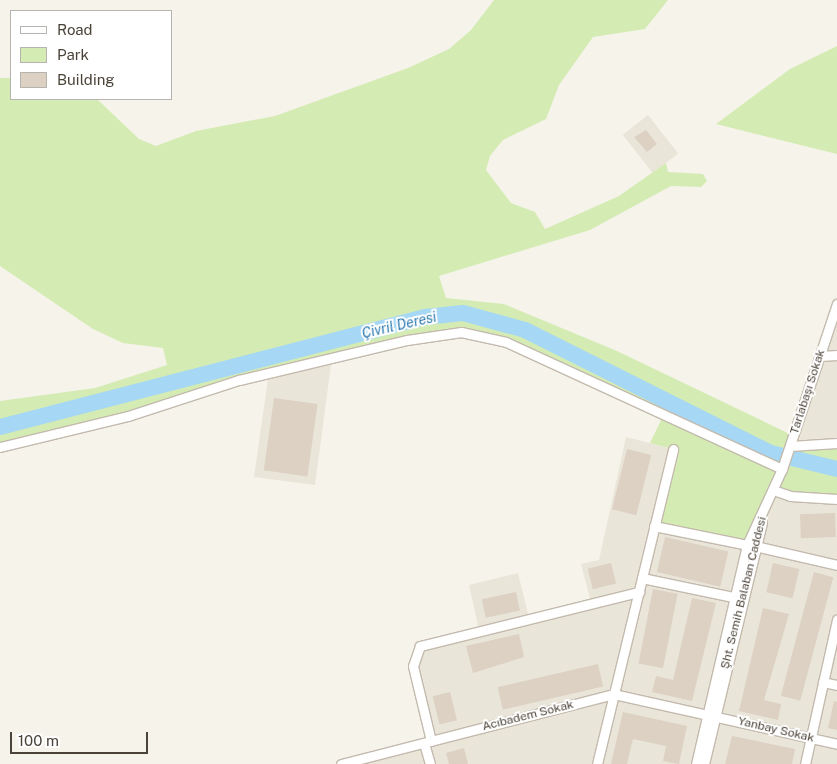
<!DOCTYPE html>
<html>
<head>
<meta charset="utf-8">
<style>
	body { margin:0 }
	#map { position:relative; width:837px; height:764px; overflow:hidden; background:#f6f3eb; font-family:"Public Sans",sans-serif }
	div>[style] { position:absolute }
	.residential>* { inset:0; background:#eae5d9; transform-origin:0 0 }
	.green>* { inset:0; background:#d4ecb3 }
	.river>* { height:16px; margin:-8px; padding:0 8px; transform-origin:8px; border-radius:8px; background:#a6d7f4 }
	.building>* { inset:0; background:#dcd1c3; transform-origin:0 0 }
	.roads { filter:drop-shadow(1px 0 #c3baad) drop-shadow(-1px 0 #c3baad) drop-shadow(0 1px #c3baad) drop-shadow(0 -1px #c3baad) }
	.minor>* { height:9px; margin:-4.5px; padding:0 4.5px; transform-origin:4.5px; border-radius:4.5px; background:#fff }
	span { translate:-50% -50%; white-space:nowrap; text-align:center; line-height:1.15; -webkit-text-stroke:4px #fff; paint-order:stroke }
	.street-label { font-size:12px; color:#4b4338 }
	.water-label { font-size:14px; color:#2878ad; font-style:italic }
	.legend { position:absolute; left:10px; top:10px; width:162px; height:90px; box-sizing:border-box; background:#fff; border:1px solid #b7b4af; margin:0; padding:6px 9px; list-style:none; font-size:15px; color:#4b4338 }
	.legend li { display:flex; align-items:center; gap:10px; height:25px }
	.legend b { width:25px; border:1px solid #b7b4af }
	.scale { position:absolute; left:10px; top:732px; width:138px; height:22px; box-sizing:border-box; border:2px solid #4b4338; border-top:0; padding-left:6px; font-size:15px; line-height:18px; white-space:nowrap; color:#4b4338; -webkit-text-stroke:4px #fff; paint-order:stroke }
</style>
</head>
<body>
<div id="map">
	<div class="residential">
		<i style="left:648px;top:115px;width:49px;height:32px;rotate:52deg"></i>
		<i style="clip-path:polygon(837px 304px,837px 764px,341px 764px,431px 741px,415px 652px,479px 630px,469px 585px,518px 573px,529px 618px,591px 603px,581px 564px,599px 560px,626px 437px,673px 449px,766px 507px)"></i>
		<i style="clip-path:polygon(332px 357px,315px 485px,254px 477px,269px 372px)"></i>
	</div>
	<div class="green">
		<i style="clip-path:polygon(494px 0,668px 0,645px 29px,593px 37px,559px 85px,546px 119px,503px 140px,490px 156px,486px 170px,511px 203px,535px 212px,545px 229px,619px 196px,666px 163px,668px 172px,703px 174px,707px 181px,701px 187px,671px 186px,590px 230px,439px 276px,446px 298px,504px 304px,617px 351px,794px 436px,790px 445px,837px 443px,837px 499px,773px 490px,747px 545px,654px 526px,673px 449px,650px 443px,664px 414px,506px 342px,461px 332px,239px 380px,148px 410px,0 447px,0 401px,95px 388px,167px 365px,163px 348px,123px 343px,93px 329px,0 266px,0 78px,11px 78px,11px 99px,97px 99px,139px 139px,156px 146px,196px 131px,275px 116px,408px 68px,449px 49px,471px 30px)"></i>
		<i style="clip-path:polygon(837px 46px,837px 154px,716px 124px,790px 69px)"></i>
	</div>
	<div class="river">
		<i style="left:0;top:427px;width:439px;rotate:-14.5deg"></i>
		<i style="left:425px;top:317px;width:38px;rotate:-6deg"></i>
		<i style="left:463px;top:313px;width:64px;rotate:15.3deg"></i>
		<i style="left:525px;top:330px;width:275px;rotate:26.6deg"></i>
		<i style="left:771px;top:453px;width:68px;rotate:13.6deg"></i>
	</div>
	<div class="building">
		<i style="clip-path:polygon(646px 130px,657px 144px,647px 152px,634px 137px)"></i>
		<i style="left:274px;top:398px;width:44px;height:73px;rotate:8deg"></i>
		<i style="left:627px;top:449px;width:25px;height:62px;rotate:14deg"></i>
		<i style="left:835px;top:513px;width:24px;height:35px;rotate:88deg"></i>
		<i style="left:665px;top:537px;width:65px;height:36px;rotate:13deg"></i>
		<i style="left:611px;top:563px;width:21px;height:24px;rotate:76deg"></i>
		<i style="left:773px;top:563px;width:27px;height:30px;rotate:13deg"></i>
		<i style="left:814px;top:572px;width:20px;height:128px;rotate:15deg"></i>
		<i style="left:653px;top:589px;width:25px;height:76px;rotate:11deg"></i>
		<i style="left:516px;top:592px;width:19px;height:35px;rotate:78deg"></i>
		<i style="clip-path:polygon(692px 598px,716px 603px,692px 701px,652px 692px,656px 676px,673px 680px)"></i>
		<i style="clip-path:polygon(763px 608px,789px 614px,764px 700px,781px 704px,778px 720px,739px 711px)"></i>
		<i style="clip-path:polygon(519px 634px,524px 657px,473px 673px,466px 646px)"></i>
		<i style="left:598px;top:664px;width:23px;height:103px;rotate:77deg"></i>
		<i style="left:450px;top:692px;width:29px;height:18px;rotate:76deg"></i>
		<i style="clip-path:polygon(834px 701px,837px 702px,837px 730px,828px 728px)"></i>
		<i style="clip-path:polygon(623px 712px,687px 726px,679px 764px,663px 761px,666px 746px,633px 739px,627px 764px,611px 764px)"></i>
		<i style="clip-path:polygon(732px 736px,795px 749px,792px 764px,725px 764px)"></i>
		<i style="clip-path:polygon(464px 748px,468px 764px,449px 764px,446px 753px)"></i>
	</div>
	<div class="roads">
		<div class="minor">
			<i style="left:820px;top:356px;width:17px;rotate:-3deg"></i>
			<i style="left:790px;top:446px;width:47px;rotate:-3.7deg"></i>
			<i style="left:0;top:447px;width:132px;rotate:-13.6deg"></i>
			<i style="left:128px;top:416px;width:117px;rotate:-18deg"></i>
			<i style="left:239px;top:380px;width:173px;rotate:-13.4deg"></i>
			<i style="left:407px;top:340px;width:55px;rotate:-8.4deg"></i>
			<i style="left:461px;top:332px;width:46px;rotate:12.5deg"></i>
			<i style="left:506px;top:342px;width:304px;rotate:24.7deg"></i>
			<i style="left:773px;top:490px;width:18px;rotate:19deg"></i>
			<i style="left:790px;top:496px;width:47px;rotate:3.7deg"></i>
			<i style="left:654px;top:526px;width:95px;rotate:11.5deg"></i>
			<i style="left:755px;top:546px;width:84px;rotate:13deg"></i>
			<i style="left:642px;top:578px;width:93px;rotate:11.8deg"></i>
			<i style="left:823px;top:682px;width:14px;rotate:12deg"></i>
			<i style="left:431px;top:741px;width:77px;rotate:-103.5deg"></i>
			<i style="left:413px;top:666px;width:21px;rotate:-71deg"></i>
			<i style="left:420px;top:646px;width:226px;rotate:-13.9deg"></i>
			<i style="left:424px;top:743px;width:22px;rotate:74deg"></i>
			<i style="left:341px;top:764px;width:282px;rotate:-14.4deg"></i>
			<i style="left:614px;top:694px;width:229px;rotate:12.6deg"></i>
			<i style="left:597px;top:764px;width:324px;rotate:-76.4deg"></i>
			<i style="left:696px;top:764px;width:225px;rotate:-76.9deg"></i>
			<i style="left:747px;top:545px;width:84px;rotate:-65.3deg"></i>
			<i style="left:782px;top:469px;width:174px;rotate:-71.6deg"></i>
			<i style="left:704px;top:764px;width:249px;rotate:-76.5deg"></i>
			<i style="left:805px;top:764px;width:148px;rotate:-77.5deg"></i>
		</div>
	</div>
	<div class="street-label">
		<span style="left:808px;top:392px;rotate:-72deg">Tarlabaşı Sokak</span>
		<span style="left:744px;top:593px;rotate:-76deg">Şht. Semih Balaban Caddesi</span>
		<span style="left:528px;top:716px;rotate:-14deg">Acıbadem Sokak</span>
		<span style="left:776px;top:730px;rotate:13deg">Yanbay Sokak</span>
	</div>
	<div class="water-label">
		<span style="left:399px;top:325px;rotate:-13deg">Çivril Deresi</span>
	</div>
	<ul class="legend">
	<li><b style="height:6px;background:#fff"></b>Road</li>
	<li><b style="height:14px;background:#d4ecb3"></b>Park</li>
	<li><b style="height:14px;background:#dcd1c3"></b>Building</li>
	</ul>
	<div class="scale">100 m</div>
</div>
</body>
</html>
